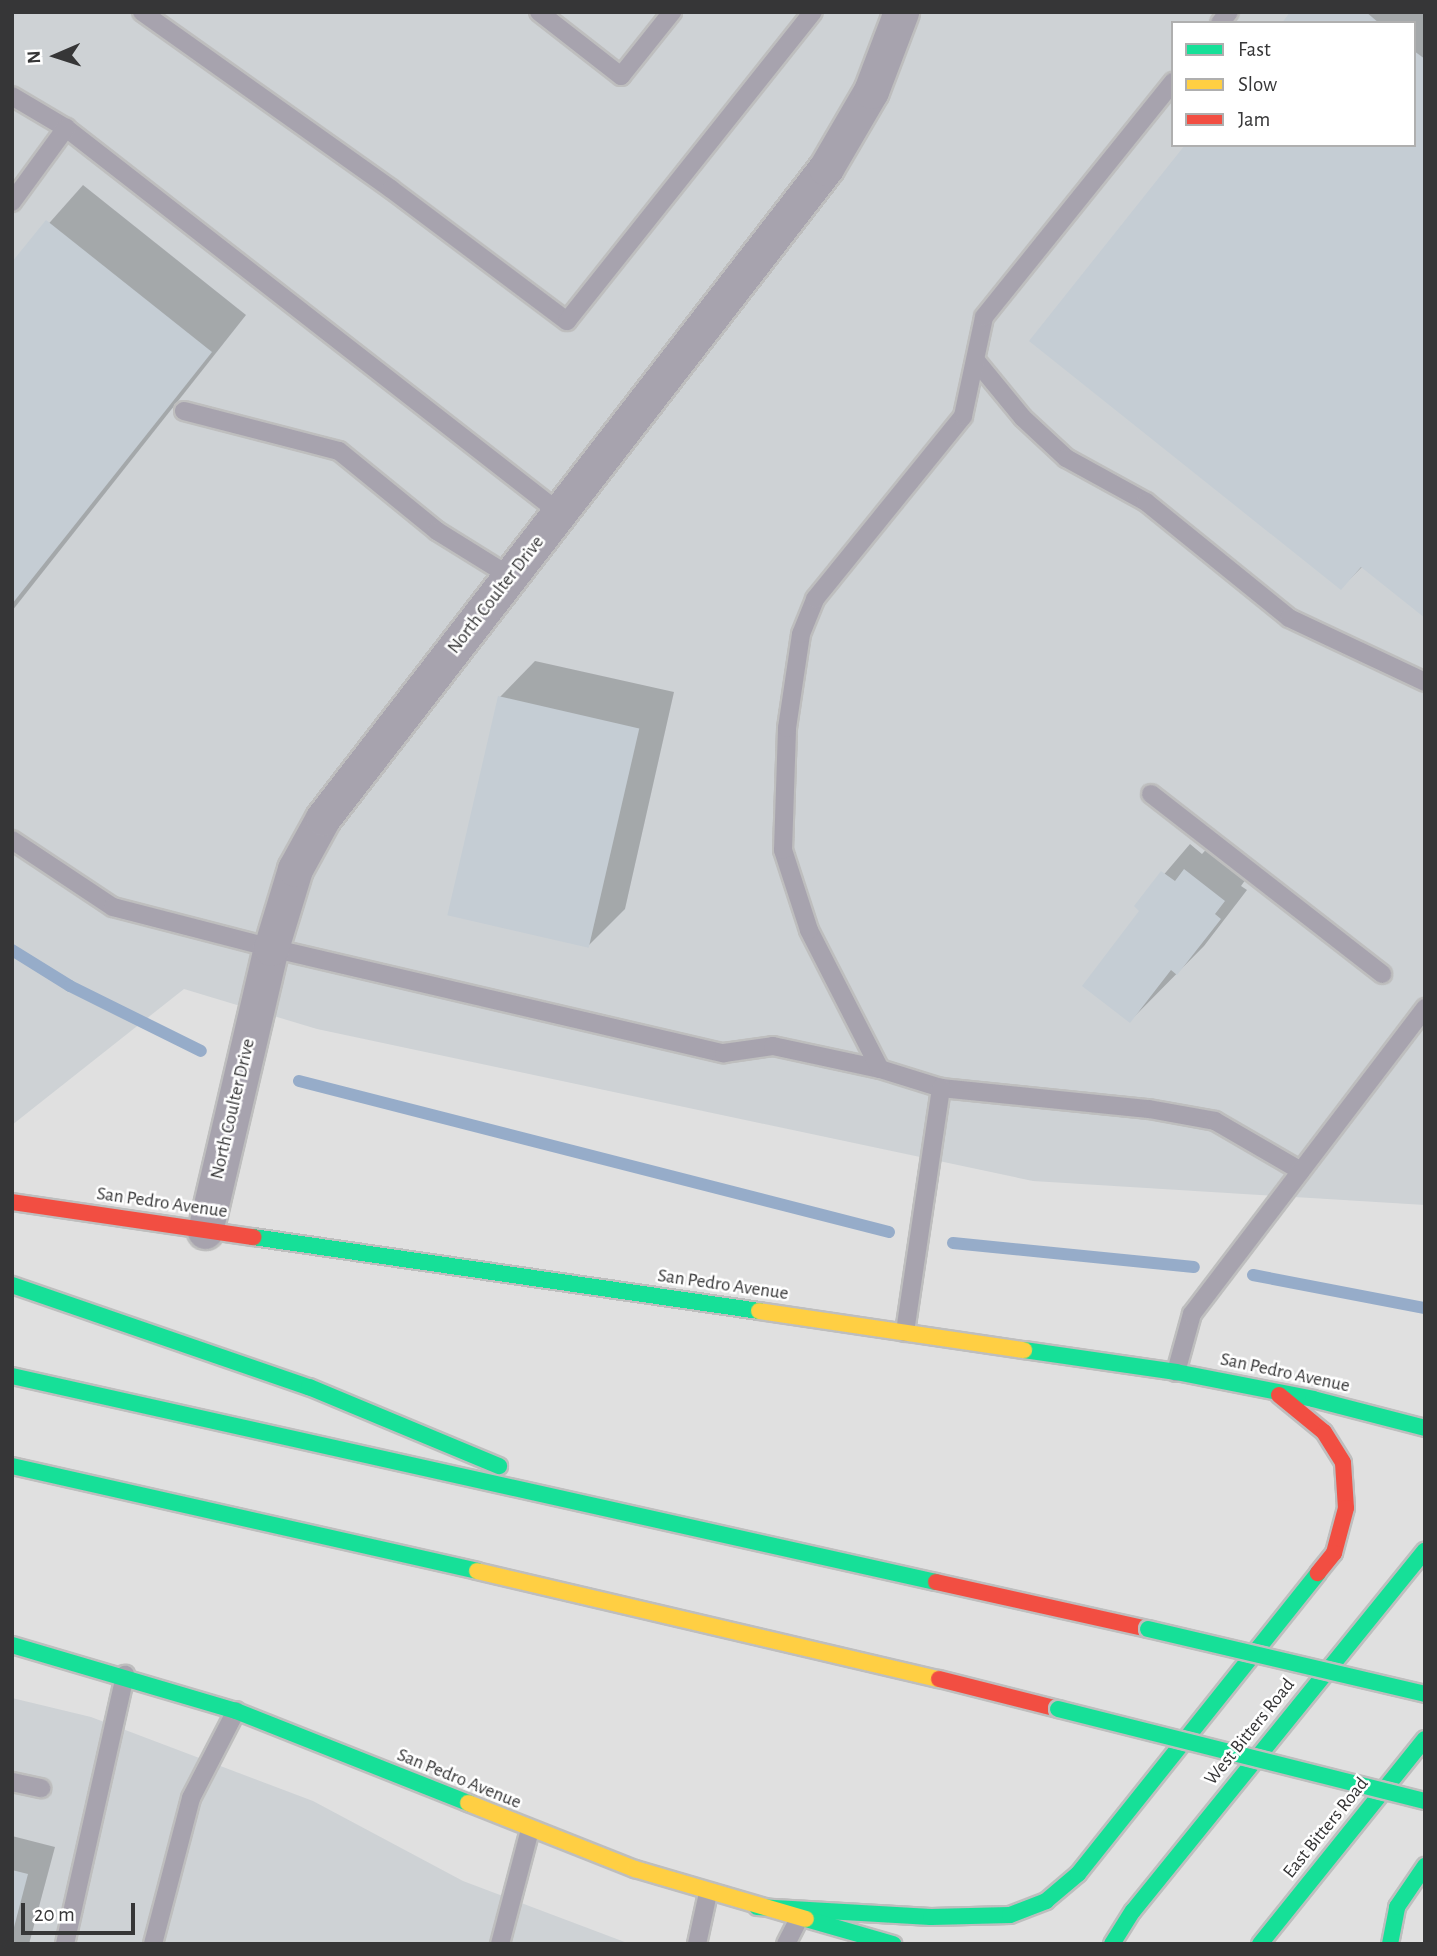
<!DOCTYPE html>
<html>
<head>
<meta charset="utf-8">
<style>
	body { margin:0 }
	#map { position:relative; width:1437px; height:1956px; overflow:hidden; background:#e0e0e0; font-family:"Alegreya Sans",sans-serif }
	div>[style] { position:absolute }
	.built>* { inset:0; background:#ced2d5 }
	.shadow>* { inset:0; background:#0003 }
	.stream>* { height:12px; margin:-6px; padding:0 6px; transform-origin:6px; border-radius:6px; background:#96acc9 }
	.building>* { inset:0; background:#c5cdd4; transform-origin:0 0 }
	.roads { filter:drop-shadow(2px 0 #bebebe) drop-shadow(-2px 0 #bebebe) drop-shadow(0 2px #bebebe) drop-shadow(0 -2px #bebebe) }
	.lane>* { height:18px; margin:-9px; padding:0 9px; transform-origin:9px; border-radius:9px; background:#a7a3ae }
	.street>* { height:35px; margin:-17.5px; padding:0 17.5px; transform-origin:17.5px; border-radius:17.5px; background:#a7a3ae }
	.fast>* { height:16px; margin:-8px; padding:0 8px; transform-origin:8px; border-radius:8px; background:#16e098 }
	.slow>* { height:16px; margin:-8px; padding:0 8px; transform-origin:8px; border-radius:8px; background:#ffcf43 }
	.jam>* { height:16px; margin:-8px; padding:0 8px; transform-origin:8px; border-radius:8px; background:#f24e42 }
	.bridges { filter:drop-shadow(2px 0 #bebebe) drop-shadow(-2px 0 #bebebe) drop-shadow(0 2px #bebebe) drop-shadow(0 -2px #bebebe) }
	.fast-bridge>* { height:16px; margin:-8px; padding:0 8px; transform-origin:8px; border-radius:8px; background:#16e098 }
	span { translate:-50% -50%; white-space:nowrap; text-align:center; line-height:1.15; -webkit-text-stroke:5px #fff; paint-order:stroke }
	.street-label { font-size:19px; color:#363637 }
	.frame { position:absolute; inset:0; border:14px solid #363637; pointer-events:none }
	.legend { position:absolute; left:1171px; top:21px; width:245px; height:126px; box-sizing:border-box; background:#fff; border:2px solid #afafaf; margin:0; padding:9px 12px; list-style:none; font-size:21px; color:#363637 }
	.legend li { display:flex; align-items:center; gap:14px; height:35px }
	.legend b { width:35px; border:2px solid #afafaf }
	.north { position:absolute; left:21px; top:21px; width:70px; height:70px; -webkit-text-stroke:5px #fff; paint-order:stroke; rotate:267deg; font-size:19px; font-weight:700; line-height:28px; text-align:center; color:#363637 }
	.north::after { content:''; display:block; margin:auto; width:24px; height:32px; background:#363637; clip-path:polygon(50% 0,100% 100%,50% 72%,0 100%) }
	.scale { position:absolute; left:21px; top:1903px; width:114px; height:32px; box-sizing:border-box; border:4px solid #363637; border-top:0; padding-left:9px; font-size:21px; line-height:24px; white-space:nowrap; color:#363637; -webkit-text-stroke:5px #fff; paint-order:stroke }
</style>
</head>
<body>
<div id="map">
	<div class="built">
		<i style="clip-path:polygon(evenodd,12px 12px,1425px 12px,1425px 1205px,1033px 1181px,317px 1029px,184px 989px,12px 1125px,12px 12px,1173px 23px,1414px 23px,1414px 145px,1173px 145px,1173px 23px)"></i>
		<i style="clip-path:polygon(12px 1698px,91px 1717px,313px 1801px,463px 1881px,630px 1944px,12px 1944px)"></i>
	</div>
	<div class="shadow">
		<i style="clip-path:polygon(1292px 12px,1425px 12px,1425px 616px,1363px 566px,1341px 588px,1414px 145px,1414px 23px,1284px 23px)"></i>
		<i style="clip-path:polygon(83px 185px,246px 315px,12px 611px,12px 265px)"></i>
		<i style="clip-path:polygon(535px 661px,674px 692px,625px 909px,589px 945px,500px 697px)"></i>
		<i style="clip-path:polygon(1212px 843px,1251px 872px,1241px 886px,1247px 890px,1204px 946px,1130px 1021px,1142px 910px,1137px 906px,1190px 844px,1202px 854px)"></i>
		<i style="clip-path:polygon(12px 1836px,55px 1847px,29px 1944px,12px 1944px)"></i>
	</div>
	<div class="stream">
		<i style="left:12px;top:950px;width:68px;rotate:31.8deg"></i>
		<i style="left:70px;top:986px;width:146px;rotate:26.4deg"></i>
		<i style="left:299px;top:1081px;width:609px;rotate:14.36deg"></i>
		<i style="left:953px;top:1243px;width:242px;rotate:5.7deg"></i>
		<i style="left:1253px;top:1275px;width:175px;rotate:10.9deg"></i>
	</div>
	<div class="building">
		<i style="clip-path:polygon(1290px 12px,1366px 12px,1379px 23px,1282px 23px)"></i>
		<i style="clip-path:polygon(1414px 51px,1425px 59px,1425px 618px,1361px 567px,1341px 590px,1029px 341px,1185px 145px,1414px 145px)"></i>
		<i style="clip-path:polygon(46px 220px,212px 352px,12px 604px,12px 262px)"></i>
		<i style="left:498px;top:696px;width:145px;height:225px;rotate:13deg"></i>
		<i style="clip-path:polygon(1184px 869px,1225px 901px,1215px 914px,1221px 919px,1177px 975px,1171px 970px,1130px 1023px,1082px 986px,1139px 911px,1134px 906px,1161px 871px,1175px 881px)"></i>
		<i style="clip-path:polygon(12px 1870px,28px 1874px,13px 1931px,12px 1931px)"></i>
	</div>
	<div class="roads">
		<div class="lane">
			<i style="left:142px;top:12px;width:305px;rotate:35.4deg"></i>
			<i style="left:391px;top:189px;width:220px;rotate:36.9deg"></i>
			<i style="left:567px;top:321px;width:395px;rotate:-51.5deg"></i>
			<i style="left:539px;top:12px;width:104px;rotate:38deg"></i>
			<i style="left:621px;top:76px;width:82px;rotate:-51.4deg"></i>
			<i style="left:1220px;top:23px;width:14px;rotate:-51deg"></i>
			<i style="left:12px;top:96px;width:63px;rotate:30.7deg"></i>
			<i style="left:66px;top:128px;width:626px;rotate:37.93deg"></i>
			<i style="left:12px;top:202px;width:92px;rotate:-53.9deg"></i>
			<i style="left:977px;top:362px;width:72px;rotate:50.6deg"></i>
			<i style="left:1023px;top:418px;width:59px;rotate:42.9deg"></i>
			<i style="left:1066px;top:458px;width:91px;rotate:28.8deg"></i>
			<i style="left:1146px;top:502px;width:184px;rotate:39deg"></i>
			<i style="left:1289px;top:618px;width:150px;rotate:25.2deg"></i>
			<i style="left:184px;top:411px;width:160px;rotate:14.5deg"></i>
			<i style="left:339px;top:451px;width:127px;rotate:39.2deg"></i>
			<i style="left:437px;top:531px;width:87px;rotate:31.9deg"></i>
			<i style="left:1151px;top:794px;width:293px;rotate:37.9deg"></i>
			<i style="left:12px;top:840px;width:121px;rotate:33.6deg"></i>
			<i style="left:113px;top:907px;width:163px;rotate:14.5deg"></i>
			<i style="left:271px;top:948px;width:465px;rotate:13.1deg"></i>
			<i style="left:724px;top:1053px;width:49px;rotate:-8.1deg"></i>
			<i style="left:773px;top:1046px;width:109px;rotate:12.1deg"></i>
			<i style="left:880px;top:1069px;width:64px;rotate:17.3deg"></i>
			<i style="left:941px;top:1088px;width:209px;rotate:5.8deg"></i>
			<i style="left:1149px;top:1109px;width:67px;rotate:10.3deg"></i>
			<i style="left:1215px;top:1121px;width:99px;rotate:30.2deg"></i>
			<i style="left:880px;top:1069px;width:156px;rotate:-117.1deg"></i>
			<i style="left:809px;top:930px;width:84px;rotate:-108deg"></i>
			<i style="left:783px;top:850px;width:122px;rotate:-88.1deg"></i>
			<i style="left:787px;top:728px;width:95px;rotate:-81.5deg"></i>
			<i style="left:801px;top:634px;width:38px;rotate:-68deg"></i>
			<i style="left:815px;top:599px;width:235px;rotate:-51deg"></i>
			<i style="left:963px;top:416px;width:101px;rotate:-78deg"></i>
			<i style="left:984px;top:317px;width:302px;rotate:-51.2deg"></i>
			<i style="left:905px;top:1332px;width:247px;rotate:-81.6deg"></i>
			<i style="left:1176px;top:1372px;width:60px;rotate:-74.6deg"></i>
			<i style="left:1192px;top:1314px;width:385px;rotate:-52.7deg"></i>
			<i style="left:12px;top:1782px;width:30px;rotate:12deg"></i>
			<i style="left:65px;top:1944px;width:276px;rotate:-77.4deg"></i>
			<i style="left:153px;top:1944px;width:151px;rotate:-75.4deg"></i>
			<i style="left:191px;top:1798px;width:98px;rotate:-62.7deg"></i>
			<i style="left:500px;top:1944px;width:118px;rotate:-75.3deg"></i>
			<i style="left:697px;top:1944px;width:52px;rotate:-77.8deg"></i>
			<i style="left:786px;top:1944px;width:25px;rotate:-63deg"></i>
		</div>
		<div class="street">
			<i style="left:205px;top:1231px;width:291px;rotate:-76.9deg"></i>
			<i style="left:271px;top:948px;width:83px;rotate:-73.1deg"></i>
			<i style="left:295px;top:869px;width:58px;rotate:-61.2deg"></i>
			<i style="left:323px;top:818px;width:822px;rotate:-52.27deg"></i>
			<i style="left:826px;top:168px;width:89px;rotate:-59.7deg"></i>
			<i style="left:871px;top:91px;width:85px;rotate:-69.2deg"></i>
		</div>
		<div class="fast">
			<i style="left:253px;top:1237px;width:511px;rotate:8.32deg"></i>
			<i style="left:12px;top:1285px;width:314px;rotate:19deg"></i>
			<i style="left:309px;top:1387px;width:206px;rotate:22.6deg"></i>
			<i style="left:1024px;top:1350px;width:154px;rotate:8.2deg"></i>
			<i style="left:1176px;top:1372px;width:140px;rotate:11.1deg"></i>
			<i style="left:1313px;top:1399px;width:116px;rotate:14.5deg"></i>
			<i style="left:12px;top:1376px;width:947px;rotate:12.57deg"></i>
			<i style="left:12px;top:1466px;width:477px;rotate:12.7deg"></i>
			<i style="left:12px;top:1645px;width:234px;rotate:16.4deg"></i>
			<i style="left:236px;top:1711px;width:250px;rotate:21.6deg"></i>
			<i style="left:757px;top:1907px;width:174px;rotate:3.3deg"></i>
			<i style="left:931px;top:1917px;width:79px;rotate:-1.5deg"></i>
			<i style="left:1010px;top:1915px;width:39px;rotate:-21deg"></i>
			<i style="left:1046px;top:1901px;width:42px;rotate:-40.2deg"></i>
			<i style="left:1078px;top:1874px;width:385px;rotate:-51.4deg"></i>
			<i style="left:806px;top:1919px;width:91px;rotate:16deg"></i>
			<i style="left:1112px;top:1944px;width:39px;rotate:-58deg"></i>
			<i style="left:1133px;top:1911px;width:464px;rotate:-51deg"></i>
			<i style="left:1260px;top:1944px;width:263px;rotate:-51.2deg"></i>
			<i style="left:1390px;top:1944px;width:38px;rotate:-79deg"></i>
			<i style="left:1397px;top:1907px;width:50px;rotate:-55.7deg"></i>
		</div>
		<div class="slow">
			<i style="left:759px;top:1311px;width:268px;rotate:8.4deg"></i>
			<i style="left:477px;top:1571px;width:474px;rotate:13.2deg"></i>
			<i style="left:468px;top:1803px;width:180px;rotate:21.6deg"></i>
			<i style="left:635px;top:1869px;width:178px;rotate:16.3deg"></i>
		</div>
		<div class="jam">
			<i style="left:12px;top:1202px;width:244px;rotate:8.3deg"></i>
			<i style="left:1279px;top:1395px;width:58px;rotate:39.4deg"></i>
			<i style="left:1324px;top:1432px;width:36px;rotate:58deg"></i>
			<i style="left:1343px;top:1463px;width:45px;rotate:86.2deg"></i>
			<i style="left:1346px;top:1508px;width:47px;rotate:104.9deg"></i>
			<i style="left:1334px;top:1553px;width:26px;rotate:129deg"></i>
			<i style="left:936px;top:1582px;width:217px;rotate:12.5deg"></i>
			<i style="left:939px;top:1679px;width:123px;rotate:14.1deg"></i>
		</div>
	</div>
	<div class="bridges">
		<div class="fast-bridge">
			<i style="left:1148px;top:1629px;width:285px;rotate:13.2deg"></i>
			<i style="left:1058px;top:1709px;width:378px;rotate:14.1deg"></i>
		</div>
	</div>
	<div class="street-label">
		<span style="left:496px;top:595px;rotate:-52deg">North Coulter Drive</span>
		<span style="left:233px;top:1109px;rotate:-77deg">North Coulter Drive</span>
		<span style="left:162px;top:1203px;rotate:8deg">San Pedro Avenue</span>
		<span style="left:723px;top:1285px;rotate:8deg">San Pedro Avenue</span>
		<span style="left:1285px;top:1373px;rotate:12deg">San Pedro Avenue</span>
		<span style="left:1250px;top:1732px;rotate:-51deg">West Bitters Road</span>
		<span style="left:459px;top:1779px;rotate:22deg">San Pedro Avenue</span>
		<span style="left:1326px;top:1828px;rotate:-51deg">East Bitters Road</span>
	</div>
	<div class="frame"></div>
	<ul class="legend">
	<li><b style="height:9px;background:#16e098"></b>Fast</li>
	<li><b style="height:9px;background:#ffcf43"></b>Slow</li>
	<li><b style="height:9px;background:#f24e42"></b>Jam</li>
	</ul>
	<div class="north">N</div>
	<div class="scale">20 m</div>
</div>
</body>
</html>
